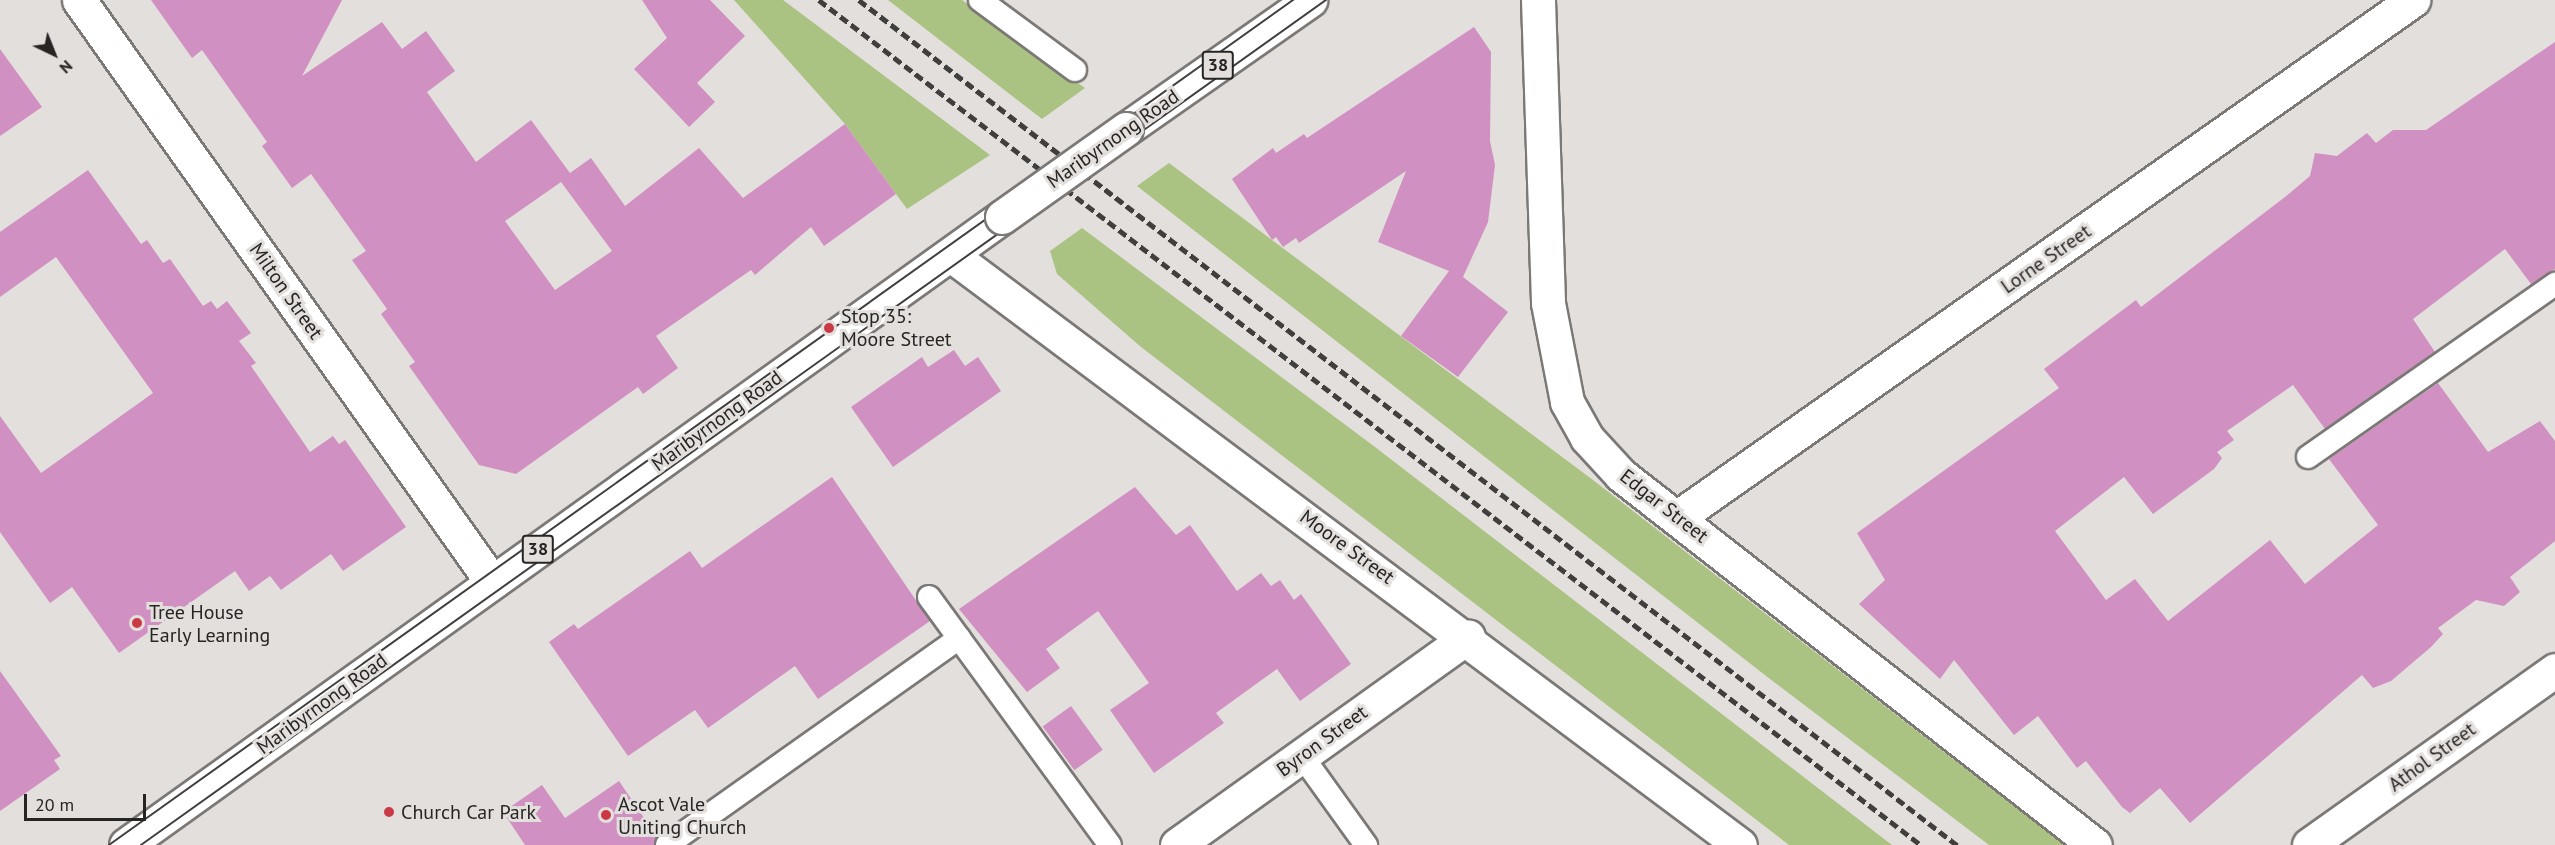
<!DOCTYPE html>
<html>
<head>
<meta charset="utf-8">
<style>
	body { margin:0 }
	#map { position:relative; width:2555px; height:845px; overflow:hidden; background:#e3dfdd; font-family:"PT Sans",sans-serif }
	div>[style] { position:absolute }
	.green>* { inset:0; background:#aac383 }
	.building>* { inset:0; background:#d090c1; transform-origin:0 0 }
	.roads { filter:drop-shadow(2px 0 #7b7876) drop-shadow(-2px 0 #7b7876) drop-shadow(0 2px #7b7876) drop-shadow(0 -2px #7b7876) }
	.service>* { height:22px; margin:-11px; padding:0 11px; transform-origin:11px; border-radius:11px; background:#fff }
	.minor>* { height:33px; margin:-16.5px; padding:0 16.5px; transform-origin:16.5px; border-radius:16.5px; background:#fff }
	.tertiary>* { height:33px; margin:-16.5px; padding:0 16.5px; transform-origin:16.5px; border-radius:16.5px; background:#fff }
	.primary>* { height:33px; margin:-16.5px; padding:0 16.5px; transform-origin:16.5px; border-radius:16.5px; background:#fff }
	.tram>* { height:1.5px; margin:-0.75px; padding:0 0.75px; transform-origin:0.75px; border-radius:0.75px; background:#413f3e }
	.rail>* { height:4.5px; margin-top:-2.25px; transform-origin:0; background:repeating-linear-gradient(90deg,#413f3e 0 9px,transparent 0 13.5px) }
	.bridges { filter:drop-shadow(2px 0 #7b7876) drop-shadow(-2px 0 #7b7876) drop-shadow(0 2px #7b7876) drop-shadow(0 -2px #7b7876) }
	.primary-bridge>* { height:33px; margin:-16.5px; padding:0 16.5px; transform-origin:16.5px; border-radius:16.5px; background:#fff }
	.dots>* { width:16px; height:16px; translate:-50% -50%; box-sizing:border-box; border:3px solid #e3dfdd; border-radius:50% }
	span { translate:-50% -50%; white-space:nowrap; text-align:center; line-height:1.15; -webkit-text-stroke:6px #e3dfdd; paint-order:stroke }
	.shield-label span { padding:2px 4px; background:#e3dfdd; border:2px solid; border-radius:4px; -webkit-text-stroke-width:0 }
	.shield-label { font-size:18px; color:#262524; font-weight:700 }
	.street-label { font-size:20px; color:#262524 }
	.poi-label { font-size:20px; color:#262524 }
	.left { translate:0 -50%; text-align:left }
	.north { position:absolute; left:24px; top:24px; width:60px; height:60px; -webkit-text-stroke:4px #e3dfdd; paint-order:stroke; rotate:137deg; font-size:16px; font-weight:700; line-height:24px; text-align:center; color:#262524 }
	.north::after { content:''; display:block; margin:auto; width:21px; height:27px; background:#262524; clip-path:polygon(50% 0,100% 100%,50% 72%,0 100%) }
	.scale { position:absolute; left:24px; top:794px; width:122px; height:27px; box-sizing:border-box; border:3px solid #262524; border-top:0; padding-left:8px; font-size:18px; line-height:21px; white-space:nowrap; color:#262524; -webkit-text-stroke:4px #e3dfdd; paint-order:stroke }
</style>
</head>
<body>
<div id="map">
	<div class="green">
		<i style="clip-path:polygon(734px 0,783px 0,990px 155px,907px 209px,845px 124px)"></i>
		<i style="clip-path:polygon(888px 0,962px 0,1085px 88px,1042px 119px)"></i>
		<i style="clip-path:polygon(1169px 163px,1593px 480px,2064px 845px,1989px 845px,1770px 679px,1137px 186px)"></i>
		<i style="clip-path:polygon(1082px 228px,1375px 447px,1892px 845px,1789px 845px,1141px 347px,1057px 274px,1050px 251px)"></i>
	</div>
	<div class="building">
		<i style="clip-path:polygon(evenodd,151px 0,342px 0,302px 76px,382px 22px,402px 49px,426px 31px,455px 71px,427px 92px,476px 162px,531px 120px,570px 173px,591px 158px,625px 206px,699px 148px,743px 198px,845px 124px,896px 194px,824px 246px,811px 227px,755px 275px,751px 270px,656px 336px,678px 368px,643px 394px,638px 387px,516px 474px,479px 465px,409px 366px,415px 362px,381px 314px,387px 309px,352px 260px,366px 251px,311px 174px,292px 188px,262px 146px,267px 142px,202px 50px,192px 58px,151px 0,561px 182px,612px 251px,555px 290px,505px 221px,561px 182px)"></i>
		<i style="clip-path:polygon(642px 0,710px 0,745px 36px,697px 83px,715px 102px,689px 127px,634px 69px,667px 38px)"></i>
		<i style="clip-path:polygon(1474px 27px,1491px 52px,1490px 141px,1495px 165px,1488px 222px,1463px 277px,1508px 312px,1458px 377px,1401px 336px,1449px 271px,1378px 242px,1406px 171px,1299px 243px,1296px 238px,1283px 247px,1276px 237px,1272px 240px,1232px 179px,1273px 148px,1276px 153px,1304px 134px,1307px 138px)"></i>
		<i style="clip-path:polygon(2555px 42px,2555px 269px,2531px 284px,2505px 249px,2413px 319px,2435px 352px,2325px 429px,2293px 385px,2227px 431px,2234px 440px,2217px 452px,2222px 458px,2214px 469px,2153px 514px,2124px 477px,2055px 531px,2106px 600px,2135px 579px,2168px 621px,2270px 540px,2305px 584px,2378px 525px,2329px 459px,2438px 383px,2488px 452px,2540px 421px,2555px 441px,2555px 541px,2510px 577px,2520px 592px,2504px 606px,2476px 600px,2438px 628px,2443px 634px,2431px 647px,2391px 681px,2373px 688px,2362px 675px,2190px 823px,2160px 788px,2130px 813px,2122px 807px,2086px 761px,2077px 768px,2038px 716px,2014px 735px,1954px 660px,1940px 679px,1859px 604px,1885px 580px,1857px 533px,2059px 388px,2044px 369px,2136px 300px,2141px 307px,2285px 197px,2310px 176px,2315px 153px,2337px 156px,2367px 133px,2376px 143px,2393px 130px,2426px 130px)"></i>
		<i style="clip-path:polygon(0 49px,42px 107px,0 136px)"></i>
		<i style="clip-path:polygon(88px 170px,141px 244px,147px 240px,163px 263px,170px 259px,203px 306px,211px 301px,217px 309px,227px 301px,251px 333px,239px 341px,256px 363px,251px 366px,310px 452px,333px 436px,339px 444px,345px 440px,406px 527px,343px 571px,331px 554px,281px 590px,270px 576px,249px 591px,235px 571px,119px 653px,72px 587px,50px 603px,0 532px,0 416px,41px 473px,153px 393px,56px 257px,0 297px,0 232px)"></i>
		<i style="clip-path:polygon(954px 350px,965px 366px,978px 357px,1001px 391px,893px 467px,851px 407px,922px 357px,928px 367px)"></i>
		<i style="clip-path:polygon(832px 477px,930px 621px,818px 699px,795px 666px,708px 728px,695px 710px,628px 756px,549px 642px,574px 624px,578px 629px,690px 551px,702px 568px)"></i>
		<i style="clip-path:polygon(1135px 487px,1176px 535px,1190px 525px,1237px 591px,1261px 573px,1271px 586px,1280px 580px,1294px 600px,1301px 594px,1351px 664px,1300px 701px,1277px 669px,1216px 713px,1224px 723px,1154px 773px,1110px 710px,1149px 683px,1098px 611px,1046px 649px,1060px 668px,1027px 692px,959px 609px)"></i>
		<i style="clip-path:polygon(0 671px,61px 756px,54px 760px,60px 769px,0 811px)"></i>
		<i style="left:1071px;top:706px;width:54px;height:35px;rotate:54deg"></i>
		<i style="clip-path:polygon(619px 781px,657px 837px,654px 845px,525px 845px,503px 812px,542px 785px,565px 818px)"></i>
	</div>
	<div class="roads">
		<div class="service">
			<i style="left:980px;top:0;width:118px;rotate:36.4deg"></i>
			<i style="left:2308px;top:457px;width:302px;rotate:-35deg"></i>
			<i style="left:929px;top:597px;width:307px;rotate:53.9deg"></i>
			<i style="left:1302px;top:756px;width:110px;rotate:54.3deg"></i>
			<i style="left:667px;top:845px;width:358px;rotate:-35.3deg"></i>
		</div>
		<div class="minor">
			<i style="left:79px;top:0;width:714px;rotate:54.64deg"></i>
			<i style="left:1538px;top:0;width:303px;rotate:88.1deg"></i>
			<i style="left:1548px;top:303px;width:101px;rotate:79.1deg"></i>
			<i style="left:1567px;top:402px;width:41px;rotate:60.9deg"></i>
			<i style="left:1587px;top:438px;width:50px;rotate:47.4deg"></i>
			<i style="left:1621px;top:475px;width:601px;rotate:37.98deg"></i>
			<i style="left:1678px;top:517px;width:899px;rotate:-35.12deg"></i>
			<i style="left:1177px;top:845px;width:358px;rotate:-35.6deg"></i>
			<i style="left:2309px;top:845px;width:302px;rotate:-35.4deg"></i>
		</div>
		<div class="tertiary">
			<i style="left:951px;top:255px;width:985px;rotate:36.79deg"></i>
		</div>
		<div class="primary">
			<i style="left:1126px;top:129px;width:225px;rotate:-35deg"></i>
			<i style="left:126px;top:845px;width:1078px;rotate:-35.64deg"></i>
		</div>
	</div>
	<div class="tram">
		<i style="left:109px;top:845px;width:1455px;rotate:-35.51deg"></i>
		<i style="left:141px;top:845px;width:1455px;rotate:-35.49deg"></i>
	</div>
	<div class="rail">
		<i style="left:819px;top:0;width:1389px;rotate:37.48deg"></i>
		<i style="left:859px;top:0;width:1386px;rotate:37.58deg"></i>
	</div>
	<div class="bridges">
		<div class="primary-bridge">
			<i style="left:1002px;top:217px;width:152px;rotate:-35.4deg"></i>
		</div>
	</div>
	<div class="dots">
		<i style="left:829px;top:328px;background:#ca3a46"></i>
		<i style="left:137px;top:623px;background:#ca3a46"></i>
		<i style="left:389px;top:812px;background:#ca3a46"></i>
		<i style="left:606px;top:815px;background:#ca3a46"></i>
	</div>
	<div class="shield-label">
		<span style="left:1218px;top:65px">38</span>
		<span style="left:538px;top:549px">38</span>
	</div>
	<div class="street-label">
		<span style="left:1113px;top:139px;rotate:-35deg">Maribyrnong Road</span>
		<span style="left:2046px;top:259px;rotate:-35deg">Lorne Street</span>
		<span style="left:286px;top:291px;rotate:55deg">Milton Street</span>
		<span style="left:717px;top:421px;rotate:-36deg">Maribyrnong Road</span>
		<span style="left:1664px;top:506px;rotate:38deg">Edgar Street</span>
		<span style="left:1347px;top:547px;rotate:36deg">Moore Street</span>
		<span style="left:322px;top:704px;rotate:-36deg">Maribyrnong Road</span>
		<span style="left:1322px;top:741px;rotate:-36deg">Byron Street</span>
		<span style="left:2432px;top:757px;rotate:-36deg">Athol Street</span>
	</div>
	<div class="poi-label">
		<span class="left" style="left:841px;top:328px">Stop 35:<br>Moore Street</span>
		<span class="left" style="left:149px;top:624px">Tree House<br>Early Learning</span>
		<span class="left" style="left:618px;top:816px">Ascot Vale<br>Uniting Church</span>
		<span class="left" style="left:401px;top:812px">Church Car Park</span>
	</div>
	<div class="north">N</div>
	<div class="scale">20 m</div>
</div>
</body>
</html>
